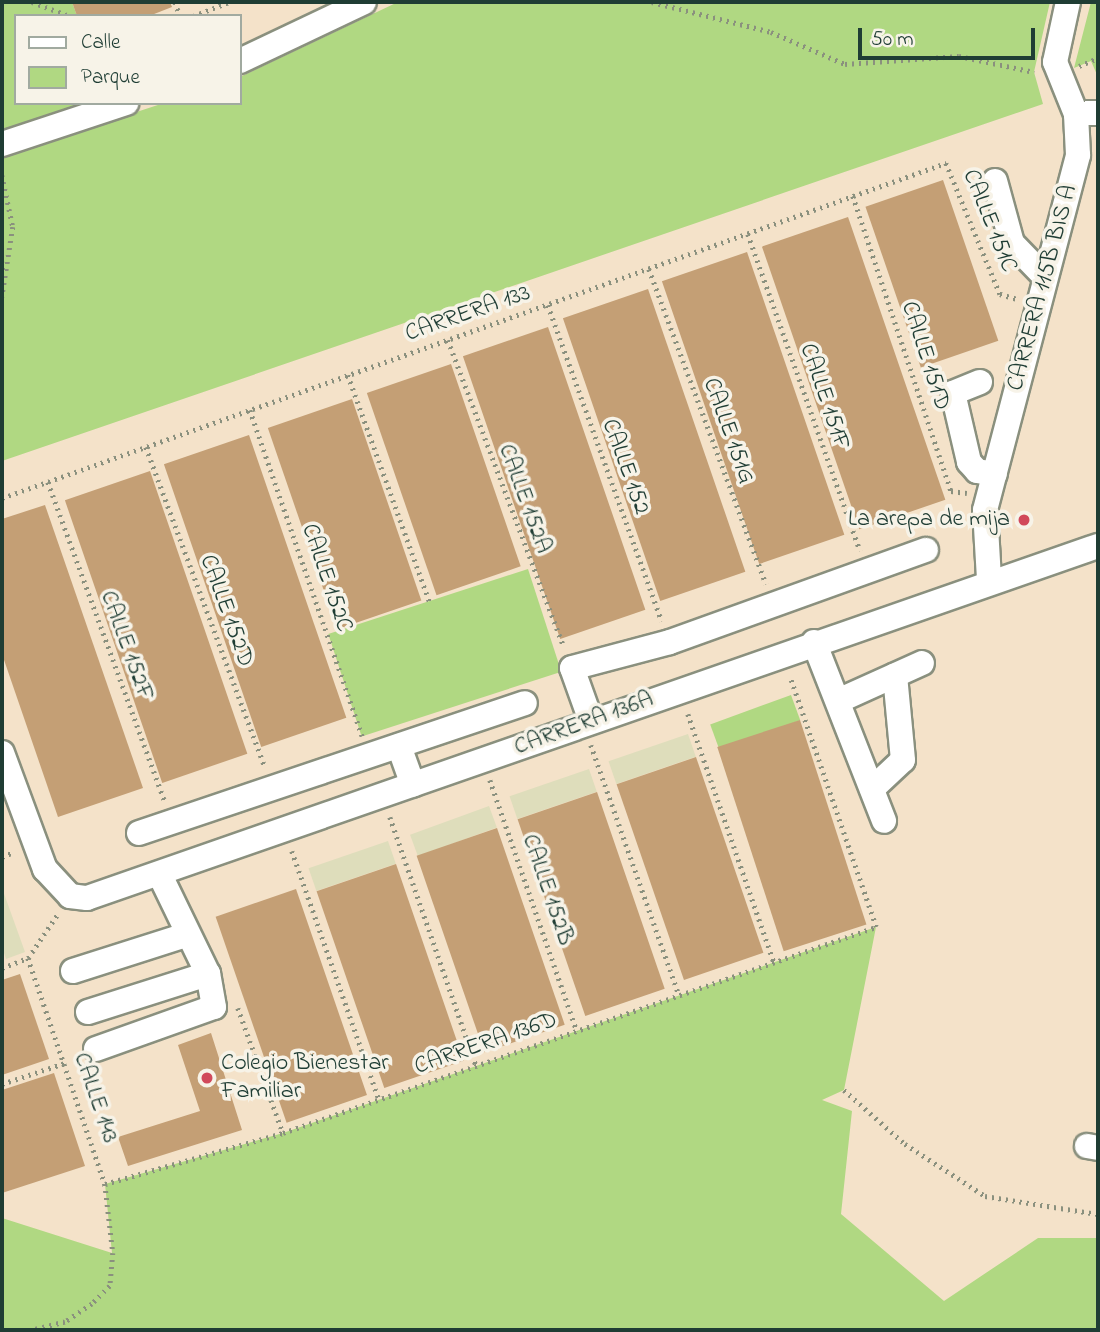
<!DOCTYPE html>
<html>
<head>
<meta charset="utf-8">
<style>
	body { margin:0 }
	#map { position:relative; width:1100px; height:1332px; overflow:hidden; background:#f4e2c9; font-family:"Indie Flower",sans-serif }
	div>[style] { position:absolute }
	.built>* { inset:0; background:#deddbb; transform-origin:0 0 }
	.green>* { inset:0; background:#b0d882; transform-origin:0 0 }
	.building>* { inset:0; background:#c49f75; transform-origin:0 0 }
	.path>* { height:4.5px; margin-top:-2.25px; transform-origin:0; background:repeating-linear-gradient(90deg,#8a907e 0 2px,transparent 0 7px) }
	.roads { filter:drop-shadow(2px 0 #8a907e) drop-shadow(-2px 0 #8a907e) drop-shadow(0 2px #8a907e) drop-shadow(0 -2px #8a907e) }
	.minor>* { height:24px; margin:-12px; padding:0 12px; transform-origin:12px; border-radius:12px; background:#fff }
	.dots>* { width:19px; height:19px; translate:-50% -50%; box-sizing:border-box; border:4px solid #f7f3e8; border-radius:50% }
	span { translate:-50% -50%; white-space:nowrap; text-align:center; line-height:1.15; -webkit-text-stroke:7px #f7f3e8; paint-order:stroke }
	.street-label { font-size:24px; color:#1f3d34 }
	.poi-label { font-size:24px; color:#1f3d34 }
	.right { translate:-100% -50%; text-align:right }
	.left { translate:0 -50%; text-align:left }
	.frame { position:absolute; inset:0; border:4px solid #1f3d34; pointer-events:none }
	.legend { position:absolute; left:14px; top:14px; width:228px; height:91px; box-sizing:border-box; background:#f7f3e8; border:2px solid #a1aaa0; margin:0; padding:9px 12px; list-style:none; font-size:21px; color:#1f3d34 }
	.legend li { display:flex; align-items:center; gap:14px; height:35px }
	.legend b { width:35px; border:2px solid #a1aaa0 }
	.scale { position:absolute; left:858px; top:28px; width:177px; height:32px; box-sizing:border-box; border:4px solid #1f3d34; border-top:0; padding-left:9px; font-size:21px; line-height:24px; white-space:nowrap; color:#1f3d34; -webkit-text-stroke:5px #f7f3e8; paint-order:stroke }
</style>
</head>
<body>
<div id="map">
	<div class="built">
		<i style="left:688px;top:734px;width:24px;height:84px;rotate:71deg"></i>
		<i style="left:589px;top:769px;width:24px;height:84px;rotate:71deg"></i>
		<i style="left:489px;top:806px;width:23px;height:84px;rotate:70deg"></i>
		<i style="left:388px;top:841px;width:24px;height:84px;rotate:71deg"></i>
		<i style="clip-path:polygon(2px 888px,25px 952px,6px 959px,2px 947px)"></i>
	</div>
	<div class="green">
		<i style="clip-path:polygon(2px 2px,72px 2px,77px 16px,16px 16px,16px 103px,82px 103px,2px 131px)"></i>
		<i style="clip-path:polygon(398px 2px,1050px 2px,1034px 72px,1043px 104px,2px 461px,2px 156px,164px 103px,240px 103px,240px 77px)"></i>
		<i style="clip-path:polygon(1091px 2px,1098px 2px,1098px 77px,1091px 61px,1074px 68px)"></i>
		<i style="left:528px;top:569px;width:108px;height:210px;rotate:72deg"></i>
		<i style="left:791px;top:695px;width:27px;height:86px;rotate:70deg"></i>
		<i style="clip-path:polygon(876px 927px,844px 1090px,822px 1100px,852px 1111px,841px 1214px,944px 1301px,1038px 1238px,1098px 1238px,1098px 1330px,2px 1330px,2px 1218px,112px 1253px,105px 1184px,283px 1133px)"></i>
	</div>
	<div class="building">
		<i style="clip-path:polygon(72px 2px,170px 2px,172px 7px,149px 16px,77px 16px)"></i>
		<i style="left:943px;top:180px;width:170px;height:82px;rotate:71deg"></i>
		<i style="left:848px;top:217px;width:299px;height:91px;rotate:71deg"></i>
		<i style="left:747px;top:252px;width:299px;height:90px;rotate:71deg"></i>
		<i style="left:648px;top:289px;width:299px;height:90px;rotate:71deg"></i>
		<i style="left:548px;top:327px;width:299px;height:90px;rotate:71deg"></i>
		<i style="left:451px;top:364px;width:214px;height:89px;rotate:71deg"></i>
		<i style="left:352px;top:399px;width:213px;height:89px;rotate:71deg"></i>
		<i style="left:249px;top:435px;width:299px;height:90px;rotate:71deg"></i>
		<i style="left:150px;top:471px;width:299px;height:90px;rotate:71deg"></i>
		<i style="clip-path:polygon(45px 505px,143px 788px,58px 817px,2px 654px,2px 519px)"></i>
		<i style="left:800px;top:720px;width:215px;height:87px;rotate:72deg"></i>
		<i style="left:696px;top:757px;width:207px;height:84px;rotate:71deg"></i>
		<i style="left:597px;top:792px;width:208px;height:84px;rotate:71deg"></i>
		<i style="left:497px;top:828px;width:208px;height:85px;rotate:71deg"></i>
		<i style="left:396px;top:864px;width:208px;height:84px;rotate:71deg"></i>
		<i style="left:296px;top:889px;width:218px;height:85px;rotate:71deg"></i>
		<i style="clip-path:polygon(20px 974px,49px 1059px,2px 1075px,2px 980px)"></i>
		<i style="clip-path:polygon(211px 1033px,242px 1130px,128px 1166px,118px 1137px,200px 1111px,178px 1045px)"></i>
		<i style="clip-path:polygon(54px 1073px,85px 1166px,2px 1193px,2px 1090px)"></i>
	</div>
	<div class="path">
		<i style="left:32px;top:2px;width:40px;rotate:20.2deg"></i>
		<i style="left:175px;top:2px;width:15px;rotate:70deg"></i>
		<i style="left:652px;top:2px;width:123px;rotate:14.1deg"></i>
		<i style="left:771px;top:32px;width:81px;rotate:23.4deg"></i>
		<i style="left:845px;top:64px;width:114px;rotate:-4deg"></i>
		<i style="left:959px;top:56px;width:77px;rotate:12deg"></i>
		<i style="left:193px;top:16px;width:39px;rotate:-21deg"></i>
		<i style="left:1079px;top:66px;width:21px;rotate:-23deg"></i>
		<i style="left:2px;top:175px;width:53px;rotate:78.1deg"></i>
		<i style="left:13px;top:227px;width:71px;rotate:98.9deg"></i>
		<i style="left:853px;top:196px;width:311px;rotate:71.6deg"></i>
		<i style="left:951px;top:491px;width:16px;rotate:7deg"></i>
		<i style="left:748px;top:234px;width:336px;rotate:70.5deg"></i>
		<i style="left:649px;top:269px;width:336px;rotate:69.6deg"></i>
		<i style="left:548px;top:305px;width:336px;rotate:70.2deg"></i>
		<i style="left:448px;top:340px;width:328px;rotate:69.3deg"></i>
		<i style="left:348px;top:375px;width:242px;rotate:70.2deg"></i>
		<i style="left:250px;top:410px;width:345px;rotate:71deg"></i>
		<i style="left:146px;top:447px;width:341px;rotate:69.6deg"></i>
		<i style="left:48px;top:482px;width:340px;rotate:69.9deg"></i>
		<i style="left:2px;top:498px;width:1002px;rotate:-19.54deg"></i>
		<i style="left:946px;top:163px;width:142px;rotate:67.6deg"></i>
		<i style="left:1000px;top:294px;width:19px;rotate:16deg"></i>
		<i style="left:688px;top:714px;width:262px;rotate:70.9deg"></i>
		<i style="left:591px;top:745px;width:265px;rotate:70.6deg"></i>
		<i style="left:490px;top:780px;width:266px;rotate:70.9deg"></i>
		<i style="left:390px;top:817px;width:263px;rotate:70.9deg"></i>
		<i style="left:292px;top:851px;width:264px;rotate:70.7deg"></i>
		<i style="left:2px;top:857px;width:13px;rotate:-23deg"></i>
		<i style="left:28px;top:958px;width:239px;rotate:71.2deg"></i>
		<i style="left:105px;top:1184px;width:69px;rotate:83.4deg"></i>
		<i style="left:113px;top:1253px;width:33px;rotate:95deg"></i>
		<i style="left:110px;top:1286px;width:25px;rotate:135deg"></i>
		<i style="left:92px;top:1304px;width:32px;rotate:146deg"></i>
		<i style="left:65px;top:1322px;width:32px;rotate:166deg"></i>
		<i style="left:2px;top:968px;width:28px;rotate:-21deg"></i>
		<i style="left:28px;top:958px;width:55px;rotate:-56deg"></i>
		<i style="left:238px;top:1008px;width:133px;rotate:70.2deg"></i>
		<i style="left:2px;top:1084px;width:66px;rotate:-18.4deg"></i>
		<i style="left:844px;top:1090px;width:81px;rotate:41.5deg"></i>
		<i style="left:905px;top:1144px;width:95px;rotate:33deg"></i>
		<i style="left:985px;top:1196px;width:114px;rotate:9.1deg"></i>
		<i style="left:105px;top:1184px;width:185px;rotate:-16deg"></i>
		<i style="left:283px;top:1133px;width:628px;rotate:-19.16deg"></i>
		<i style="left:876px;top:927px;width:264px;rotate:-109deg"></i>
	</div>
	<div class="roads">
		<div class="minor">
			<i style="left:240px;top:61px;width:137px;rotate:-25.4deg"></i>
			<i style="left:1076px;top:114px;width:22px;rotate:-3deg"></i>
			<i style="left:2px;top:144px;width:131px;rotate:-18.3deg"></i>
			<i style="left:995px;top:181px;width:64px;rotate:74.7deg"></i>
			<i style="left:1012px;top:243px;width:47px;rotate:45.9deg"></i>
			<i style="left:980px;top:382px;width:29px;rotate:158deg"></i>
			<i style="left:953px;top:393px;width:71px;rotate:76.9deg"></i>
			<i style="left:969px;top:462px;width:12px;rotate:48deg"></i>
			<i style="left:977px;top:471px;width:18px;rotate:9deg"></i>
			<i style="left:989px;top:579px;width:69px;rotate:-93.3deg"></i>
			<i style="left:985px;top:510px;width:367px;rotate:-75.3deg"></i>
			<i style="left:1078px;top:155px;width:41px;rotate:-92.8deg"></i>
			<i style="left:1076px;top:114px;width:56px;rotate:-112deg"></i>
			<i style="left:1055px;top:62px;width:61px;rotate:-77.8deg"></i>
			<i style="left:814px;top:642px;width:192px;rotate:68.6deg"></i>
			<i style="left:838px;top:701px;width:92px;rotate:-24.3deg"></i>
			<i style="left:591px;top:721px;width:56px;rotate:-109.7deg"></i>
			<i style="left:572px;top:668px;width:101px;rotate:-14.9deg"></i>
			<i style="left:670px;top:642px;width:272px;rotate:-19.8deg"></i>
			<i style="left:399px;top:746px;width:41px;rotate:70.3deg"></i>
			<i style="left:2px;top:753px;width:124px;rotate:69.7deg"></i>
			<i style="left:45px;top:869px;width:37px;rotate:47deg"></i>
			<i style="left:70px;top:896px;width:17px;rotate:7deg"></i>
			<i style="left:87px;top:898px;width:1071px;rotate:-19.2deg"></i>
			<i style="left:872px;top:789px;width:42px;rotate:-43.1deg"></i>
			<i style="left:903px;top:760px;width:85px;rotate:-95.4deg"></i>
			<i style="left:139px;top:833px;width:407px;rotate:-18.6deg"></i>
			<i style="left:73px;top:971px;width:119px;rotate:-17.7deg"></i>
			<i style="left:88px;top:1012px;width:126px;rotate:-17.6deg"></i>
			<i style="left:96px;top:1049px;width:125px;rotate:-19.6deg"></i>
			<i style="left:214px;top:1007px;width:34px;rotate:-100deg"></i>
			<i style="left:208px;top:974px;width:110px;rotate:-115.9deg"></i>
			<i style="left:1087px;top:1146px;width:11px;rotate:10deg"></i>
		</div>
	</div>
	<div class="dots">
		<i style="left:1024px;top:520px;background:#d1495b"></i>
		<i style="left:207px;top:1078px;background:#d1495b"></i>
	</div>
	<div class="street-label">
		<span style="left:989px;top:221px;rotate:68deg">CALLE 151C</span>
		<span style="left:1043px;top:288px;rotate:-75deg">CARRERA 115B BIS A</span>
		<span style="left:468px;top:314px;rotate:-19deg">CARRERA 133</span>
		<span style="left:925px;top:356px;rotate:72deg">CALLE 151D</span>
		<span style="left:824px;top:397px;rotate:71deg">CALLE 151F</span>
		<span style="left:728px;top:431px;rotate:70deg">CALLE 151G</span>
		<span style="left:625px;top:467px;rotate:70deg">CALLE 152</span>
		<span style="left:524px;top:499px;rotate:70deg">CALLE 152A</span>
		<span style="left:326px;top:578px;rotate:71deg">CALLE 152C</span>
		<span style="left:226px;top:611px;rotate:70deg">CALLE 152D</span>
		<span style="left:126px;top:646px;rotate:70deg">CALLE 152F</span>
		<span style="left:584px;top:724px;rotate:-20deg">CARRERA 136A</span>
		<span style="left:547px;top:890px;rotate:71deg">CALLE 152B</span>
		<span style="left:486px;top:1044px;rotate:-19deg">CARRERA 136D</span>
		<span style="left:95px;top:1098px;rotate:71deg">CALLE 143</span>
	</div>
	<div class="poi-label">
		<span class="right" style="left:1010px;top:520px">La arepa de mija</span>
		<span class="left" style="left:221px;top:1078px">Colegio Bienestar<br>Familiar</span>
	</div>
	<div class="frame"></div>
	<ul class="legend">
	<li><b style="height:9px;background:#fff"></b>Calle</li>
	<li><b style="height:19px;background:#b0d882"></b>Parque</li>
	</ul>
	<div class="scale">50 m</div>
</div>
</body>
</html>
